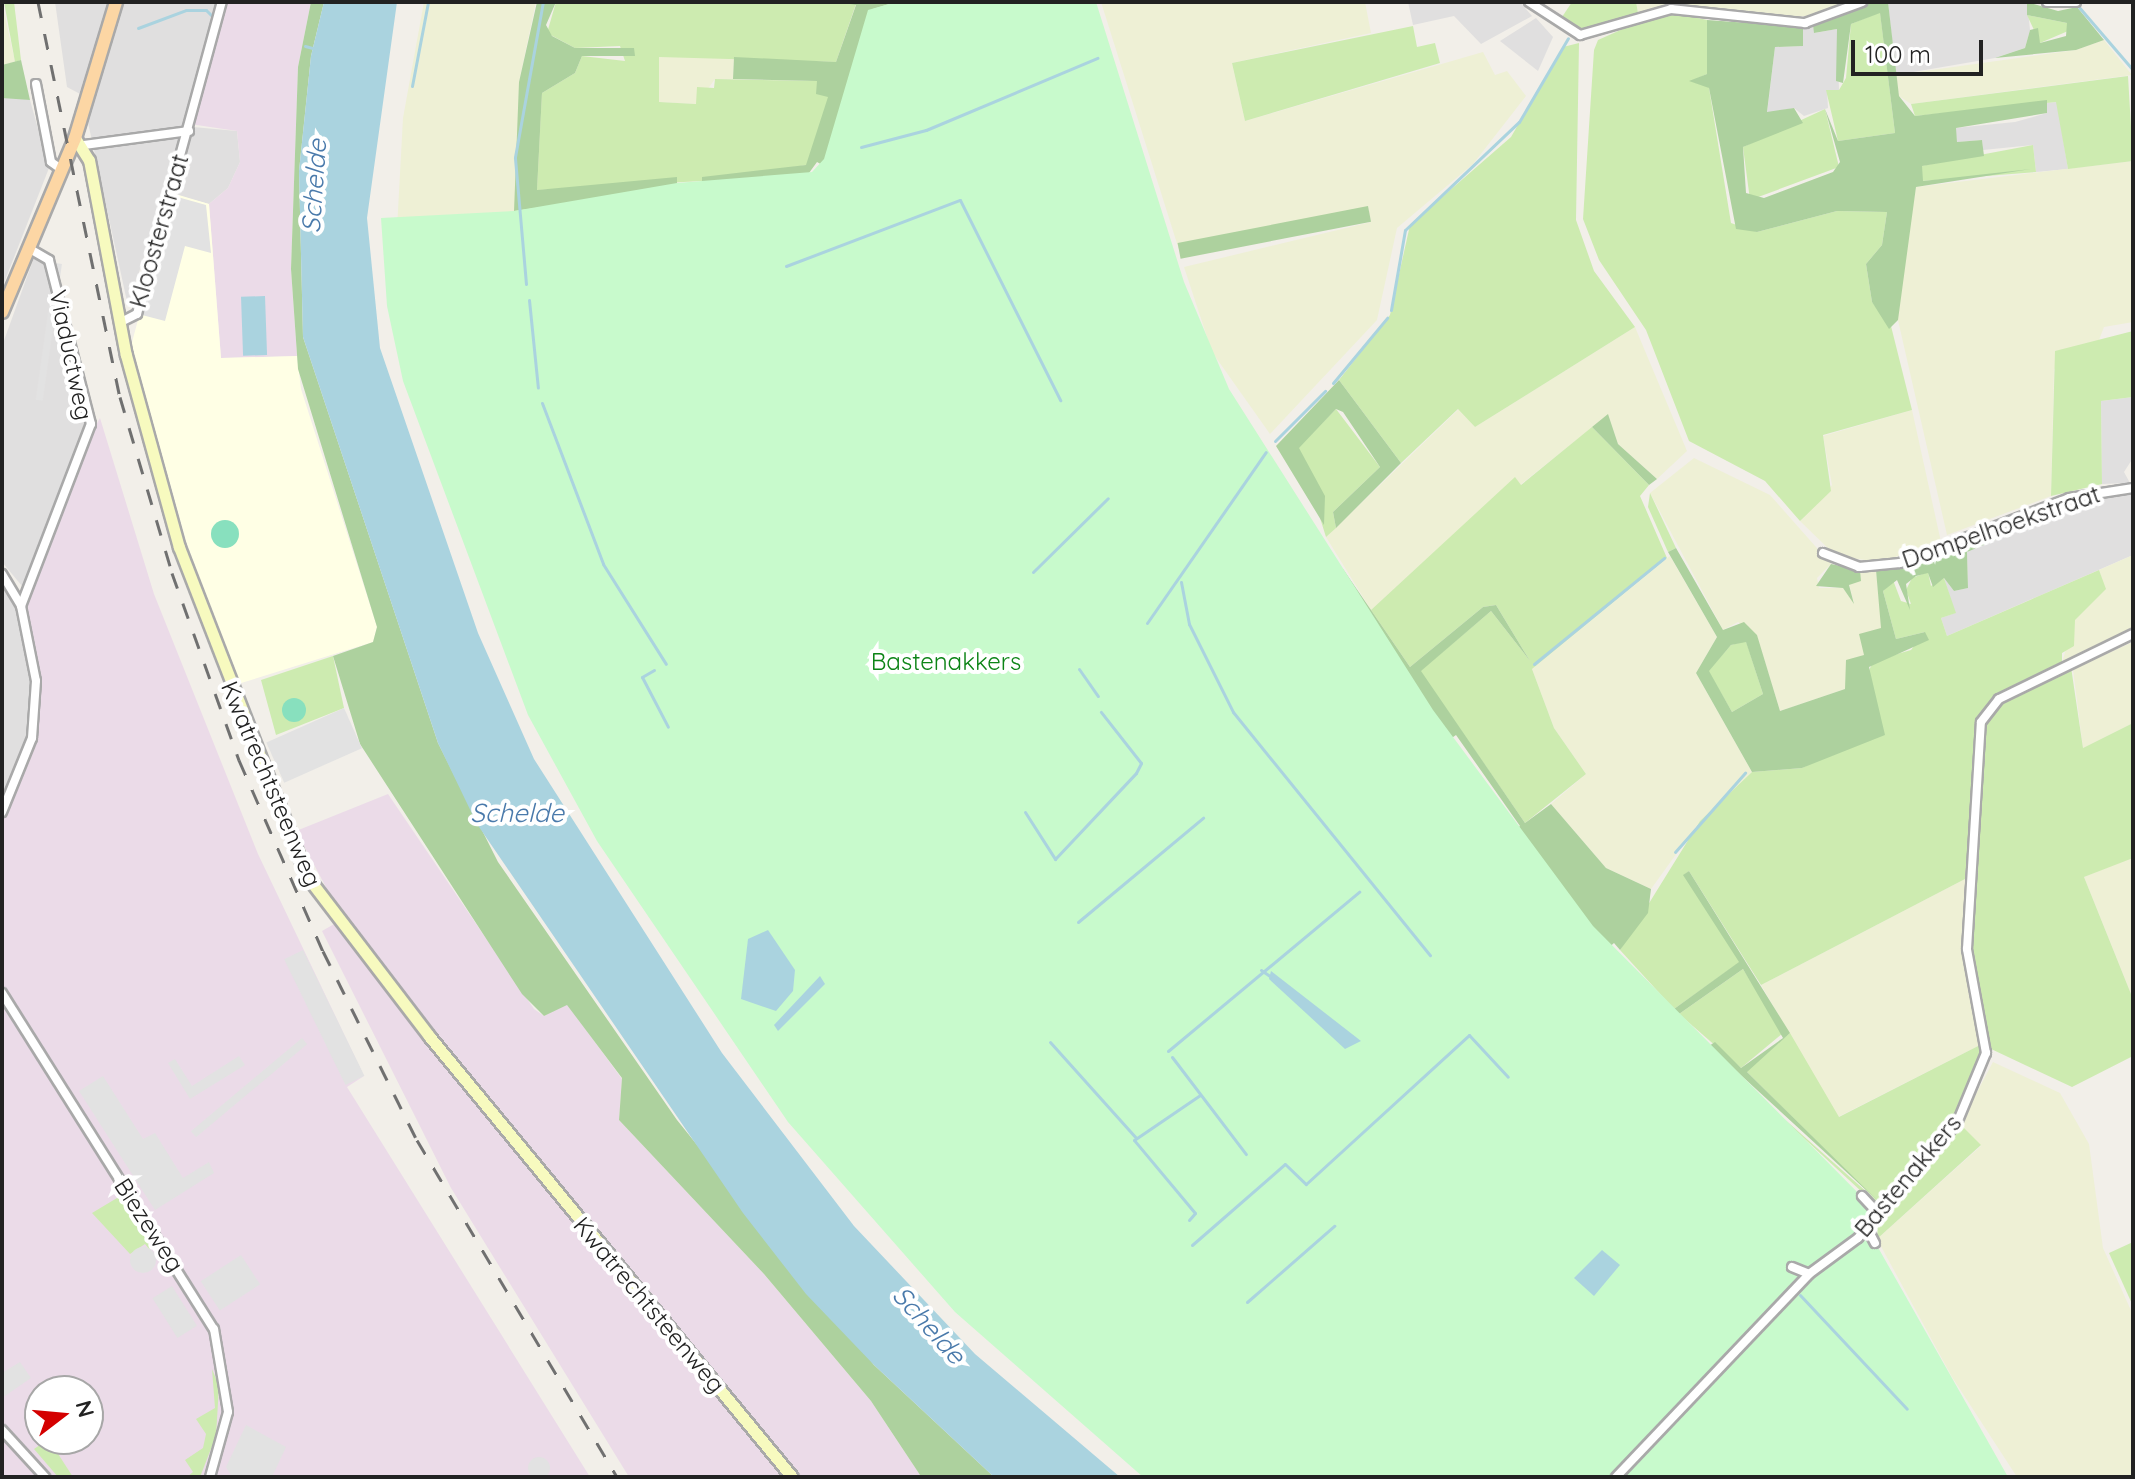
<!DOCTYPE html>
<html>
<head>
<meta charset="utf-8">
<style>
	body { margin:0 }
	#map { position:relative; width:2135px; height:1479px; overflow:hidden; background:#f2efe9; font-family:Quicksand,sans-serif }
	div>[style] { position:absolute }
	.residential>* { inset:0; background:#e0dfdf }
	.industrial>* { inset:0; background:#ebdbe8 }
	.education>* { inset:0; background:#ffffe5 }
	.farmland>* { inset:0; background:#eef0d5 }
	.grass>* { inset:0; background:#cdebb0 }
	.forest>* { inset:0; background:#add19e; transform-origin:0 0 }
	.park>* { inset:0; background:#c8facc }
	.pitch>* { inset:0; background:#88e0be }
	.round { border-radius:50% }
	.parking>* { inset:0; background:#e2e2e2; transform-origin:0 0 }
	.water>* { inset:0; background:#aad3df; transform-origin:0 0 }
	.stream>* { height:3px; margin:-1.5px; padding:0 1.5px; transform-origin:1.5px; border-radius:1.5px; background:#aad3df }
	.roads { filter:drop-shadow(2px 0 #a9a9a9) drop-shadow(-2px 0 #a9a9a9) drop-shadow(0 2px #a9a9a9) drop-shadow(0 -2px #a9a9a9) }
	.street>* { height:8px; margin:-4px; padding:0 4px; transform-origin:4px; border-radius:4px; background:#fff }
	.secondary>* { height:11px; margin:-5.5px; padding:0 5.5px; transform-origin:5.5px; border-radius:5.5px; background:#f7fabf }
	.primary>* { height:12px; margin:-6px; padding:0 6px; transform-origin:6px; border-radius:6px; background:#fcd6a4 }
	.rail>* { height:3px; margin-top:-1.5px; transform-origin:0; background:repeating-linear-gradient(90deg,#707070 0 16px,transparent 0 32px) }
	span { translate:-50% -50%; white-space:nowrap; text-align:center; line-height:1.15; -webkit-text-stroke:8px #fff; paint-order:stroke }
	.street-label { font-size:24px; color:#222 }
	.park-label { font-size:24px; color:#0c8416 }
	.water-label { font-size:26px; color:#4a7aab; font-style:italic }
	.frame { position:absolute; inset:0; border:4px solid #222; pointer-events:none }
	.north { position:absolute; left:24px; top:1375px; width:80px; height:80px; box-sizing:border-box; background:#fff; border:2px solid #a7a7a7; border-radius:50%; rotate:74deg; font-size:22px; font-weight:700; line-height:32px; text-align:center; color:#222 }
	.north::after { content:''; display:block; margin:auto; width:28px; height:36px; background:#d40000; clip-path:polygon(50% 0,100% 100%,50% 72%,0 100%) }
	.scale { position:absolute; left:1851px; top:40px; width:132px; height:36px; box-sizing:border-box; border:4px solid #222; border-top:0; padding-left:10px; font-size:24px; line-height:28px; white-space:nowrap; color:#222; -webkit-text-stroke:6px #fff; paint-order:stroke }
</style>
</head>
<body>
<div id="map">
	<div class="residential">
		<i style="clip-path:polygon(55px 2px,222px 2px,193px 127px,237px 131px,240px 162px,228px 188px,209px 204px,165px 192px,128px 306px,82px 95px,67px 87px)"></i>
		<i style="clip-path:polygon(1408px 2px,1520px 2px,1532px 16px,1481px 44px,1454px 16px,1413px 25px)"></i>
		<i style="clip-path:polygon(1888px 2px,2027px 2px,2030px 30px,2025px 48px,1995px 58px,1896px 75px)"></i>
		<i style="clip-path:polygon(1536px 18px,1553px 37px,1538px 71px,1500px 41px)"></i>
		<i style="clip-path:polygon(1813px 25px,1815px 33px,1837px 29px,1839px 90px,1827px 90px,1828px 108px,1804px 116px,1794px 108px,1767px 113px,1775px 47px,1803px 46px,1803px 27px)"></i>
		<i style="clip-path:polygon(3px 95px,30px 100px,49px 168px,2px 288px)"></i>
		<i style="clip-path:polygon(2057px 102px,2068px 169px,2036px 172px,2033px 145px,1983px 150px,1982px 140px,1957px 142px,1955px 128px,2015px 122px,2047px 113px,2046px 103px)"></i>
		<i style="clip-path:polygon(36px 252px,49px 260px,91px 424px,56px 501px,35px 581px,22px 586px,2px 562px,2px 346px)"></i>
		<i style="clip-path:polygon(2133px 397px,2133px 458px,2124px 472px,2130px 483px,2102px 484px,2101px 401px)"></i>
		<i style="clip-path:polygon(2133px 492px,2133px 555px,1947px 636px,1941px 618px,1955px 613px,1944px 578px,1954px 591px,1968px 588px,1967px 552px,1997px 528px,2075px 499px)"></i>
		<i style="clip-path:polygon(2px 574px,21px 606px,36px 681px,32px 738px,2px 812px)"></i>
	</div>
	<div class="industrial">
		<i style="clip-path:polygon(222px 2px,311px 2px,298px 67px,291px 269px,297px 356px,221px 358px,209px 204px,228px 188px,240px 162px,237px 131px,190px 124px)"></i>
		<i style="clip-path:polygon(evenodd,100px 418px,154px 594px,258px 854px,364px 1076px,347px 1087px,590px 1477px,2px 1477px,2px 811px,32px 738px,36px 681px,21px 606px,74px 464px,100px 418px,40px 1391px,88px 1391px,88px 1439px,40px 1439px,40px 1391px)"></i>
		<i style="clip-path:polygon(388px 794px,534px 1009px,544px 1016px,567px 1004px,622px 1079px,619px 1120px,764px 1274px,871px 1401px,920px 1475px,938px 1477px,629px 1477px,451px 1188px,322px 931px,343px 919px,296px 831px)"></i>
	</div>
	<div class="education">
		<i style="clip-path:polygon(172px 193px,209px 204px,221px 358px,297px 356px,301px 389px,377px 627px,373px 642px,238px 684px,187px 544px,131px 346px)"></i>
	</div>
	<div class="farmland">
		<i style="clip-path:polygon(2px 2px,15px 62px,2px 65px)"></i>
		<i style="clip-path:polygon(424px 2px,536px 2px,519px 82px,677px 187px,702px 181px,395px 266px,403px 118px)"></i>
		<i style="clip-path:polygon(1101px 2px,1365px 2px,1371px 33px,1232px 63px,1245px 121px,1483px 52px,1495px 75px,1507px 71px,1526px 96px,1473px 164px,1397px 228px,1377px 320px,1270px 434px,1212px 352px,1184px 267px,1371px 222px,1368px 207px,1180px 253px)"></i>
		<i style="clip-path:polygon(1636px 2px,1854px 2px,1819px 15px,1779px 18px,1668px 6px,1638px 13px)"></i>
		<i style="clip-path:polygon(2104px 40px,2132px 75px,1911px 104px,1899px 96px,1896px 75px,2076px 50px)"></i>
		<i style="clip-path:polygon(659px 57px,734px 57px,733px 79px,715px 79px,697px 104px,658px 102px)"></i>
		<i style="clip-path:polygon(2133px 161px,2133px 322px,2104px 327px,2097px 345px,2054px 369px,2051px 496px,1947px 535px,1895px 307px,1916px 187px)"></i>
		<i style="clip-path:polygon(1635px 327px,1687px 451px,1657px 479px,1618px 444px,1608px 415px,1520px 485px,1515px 478px,1371px 610px,1326px 537px,1459px 409px,1475px 427px)"></i>
		<i style="clip-path:polygon(1912px 410px,1941px 542px,1880px 562px,1836px 556px,1800px 521px,1832px 485px,1823px 436px)"></i>
		<i style="clip-path:polygon(1694px 458px,1770px 495px,1831px 564px,1817px 578px,1819px 588px,1843px 588px,1854px 603px,1849px 584px,1860px 570px,1876px 570px,1882px 628px,1845px 689px,1780px 711px,1757px 636px,1738px 622px,1723px 630px,1650px 493px)"></i>
		<i style="clip-path:polygon(2133px 555px,2133px 630px,2062px 663px,2074px 620px,2105px 589px,2099px 570px)"></i>
		<i style="clip-path:polygon(1670px 556px,1717px 637px,1696px 673px,1752px 772px,1700px 821px,1651px 889px,1606px 868px,1551px 804px,1586px 774px,1554px 728px,1532px 669px)"></i>
		<i style="clip-path:polygon(2133px 642px,2133px 723px,2083px 748px,2073px 669px)"></i>
		<i style="clip-path:polygon(2133px 857px,2133px 999px,2084px 877px)"></i>
		<i style="clip-path:polygon(1965px 879px,1964px 950px,1982px 1044px,1838px 1117px,1761px 985px)"></i>
		<i style="clip-path:polygon(1993px 1062px,2060px 1093px,2089px 1144px,2103px 1248px,2133px 1315px,2133px 1477px,2017px 1477px,1952px 1377px,1877px 1239px,1981px 1146px,1960px 1124px)"></i>
	</div>
	<div class="grass">
		<i style="clip-path:polygon(4px 2px,14px 2px,21px 60px,15px 62px)"></i>
		<i style="clip-path:polygon(556px 2px,776px 2px,856px 4px,836px 62px,659px 57px,659px 102px,696px 104px,697px 87px,714px 88px,715px 79px,818px 81px,829px 97px,807px 165px,702px 181px,537px 190px,542px 93px,575px 73px,582px 56px,625px 61px,620px 46px,575px 48px,547px 33px)"></i>
		<i style="clip-path:polygon(1572px 2px,1636px 2px,1638px 13px,1601px 29px,1571px 32px,1558px 23px)"></i>
		<i style="clip-path:polygon(1880px 12px,1895px 133px,1838px 141px,1826px 90px,1839px 90px,1846px 78px,1851px 24px)"></i>
		<i style="clip-path:polygon(1675px 13px,1707px 20px,1707px 74px,1698px 78px,1709px 88px,1731px 223px,1757px 232px,1837px 211px,1887px 212px,1882px 245px,1866px 264px,1872px 302px,1891px 326px,1912px 410px,1823px 435px,1831px 491px,1800px 521px,1765px 481px,1689px 441px,1646px 330px,1599px 260px,1583px 219px,1594px 50px,1598px 40px,1634px 24px)"></i>
		<i style="clip-path:polygon(2027px 15px,2067px 23px,2068px 31px,2040px 43px)"></i>
		<i style="clip-path:polygon(1413px 26px,1417px 47px,1435px 43px,1440px 63px,1245px 121px,1232px 63px)"></i>
		<i style="clip-path:polygon(1579px 43px,1576px 220px,1594px 271px,1635px 327px,1475px 427px,1458px 409px,1401px 463px,1339px 380px,1390px 315px,1410px 225px,1511px 137px,1563px 47px)"></i>
		<i style="clip-path:polygon(2128px 76px,2133px 161px,2068px 169px,2056px 102px,1915px 116px,1911px 104px)"></i>
		<i style="clip-path:polygon(1825px 109px,1839px 167px,1750px 200px,1743px 147px)"></i>
		<i style="clip-path:polygon(2033px 145px,2036px 172px,1922px 181px,1921px 166px)"></i>
		<i style="clip-path:polygon(2133px 331px,2133px 397px,2101px 401px,2102px 484px,2051px 496px,2055px 351px)"></i>
		<i style="clip-path:polygon(1336px 409px,1380px 467px,1333px 512px,1336px 528px,1326px 537px,1298px 448px)"></i>
		<i style="clip-path:polygon(1592px 427px,1649px 485px,1640px 496px,1667px 558px,1532px 669px,1554px 728px,1586px 774px,1525px 823px,1420px 671px,1491px 611px,1530px 661px,1496px 605px,1483px 607px,1410px 667px,1371px 610px,1515px 477px,1521px 485px)"></i>
		<i style="clip-path:polygon(1650px 493px,1676px 548px,1668px 552px,1648px 507px)"></i>
		<i style="clip-path:polygon(2099px 570px,2106px 589px,2075px 620px,2074px 646px,2062px 653px,2062px 663px,1980px 712px,1965px 879px,1761px 985px,1689px 871px,1684px 875px,1740px 962px,1674px 1009px,1620px 950px,1700px 821px,1752px 772px,1802px 768px,1837px 750px,1873px 661px,1911px 650px,1925px 632px,1896px 639px,1883px 591px,1893px 580px,1901px 601px,1911px 604px,1906px 590px,1912px 578px,1928px 572px,1931px 586px,1944px 578px,1956px 613px,1941px 618px,1947px 636px)"></i>
		<i style="clip-path:polygon(1746px 641px,1763px 694px,1732px 712px,1708px 671px,1731px 645px)"></i>
		<i style="clip-path:polygon(333px 656px,344px 708px,276px 735px,261px 680px)"></i>
		<i style="clip-path:polygon(2071px 667px,2083px 748px,2133px 723px,2133px 858px,2084px 877px,2133px 999px,2133px 1056px,2072px 1087px,1989px 1048px,1971px 943px,1984px 726px,2004px 700px)"></i>
		<i style="clip-path:polygon(1743px 969px,1783px 1033px,1741px 1068px,1679px 1014px)"></i>
		<i style="clip-path:polygon(1790px 1033px,1839px 1117px,1982px 1044px,1983px 1057px,1955px 1120px,1876px 1205px,1766px 1103px,1877px 1201px,1746px 1071px)"></i>
		<i style="clip-path:polygon(1960px 1124px,1981px 1145px,1877px 1239px,1878px 1220px)"></i>
		<i style="clip-path:polygon(122px 1195px,154px 1246px,149px 1249px,145px 1244px,130px 1254px,92px 1213px)"></i>
		<i style="clip-path:polygon(2133px 1242px,2133px 1306px,2109px 1253px)"></i>
		<i style="clip-path:polygon(212px 1369px,219px 1386px,216px 1436px,200px 1477px,187px 1477px,193px 1472px,185px 1460px,203px 1448px,206px 1434px,196px 1419px,215px 1408px)"></i>
		<i style="clip-path:polygon(47px 1440px,51px 1443px,73px 1477px,58px 1477px,34px 1449px)"></i>
	</div>
	<div class="forest">
		<i style="clip-path:polygon(311px 2px,324px 2px,311px 56px,299px 171px,303px 337px,438px 743px,498px 862px,677px 1120px,874px 1365px,994px 1477px,920px 1475px,871px 1401px,764px 1274px,619px 1120px,622px 1078px,567px 1005px,544px 1016px,522px 994px,360px 744px,333px 656px,373px 642px,377px 627px,298px 369px,291px 269px,298px 67px)"></i>
		<i style="clip-path:polygon(537px 2px,556px 2px,546px 25px,552px 36px,575px 48px,634px 48px,635px 56px,582px 56px,575px 73px,542px 93px,537px 190px,677px 177px,677px 188px,514px 211px,519px 82px)"></i>
		<i style="clip-path:polygon(838px 2px,896px 2px,873px 9px,826px 167px,817px 162px,809px 173px,702px 183px,702px 177px,806px 165px,828px 97px,816px 94px,817px 81px,733px 79px,734px 57px,836px 62px,856px 5px)"></i>
		<i style="clip-path:polygon(1873px 2px,1888px 2px,1899px 96px,1915px 116px,2047px 100px,2047px 113px,1956px 128px,1957px 142px,1982px 140px,1984px 156px,1922px 166px,1923px 181px,2031px 169px,1916px 187px,1898px 320px,1889px 329px,1872px 302px,1866px 264px,1882px 245px,1887px 212px,1837px 211px,1757px 232px,1736px 229px,1709px 88px,1689px 81px,1707px 74px,1707px 20px,1803px 27px,1803px 46px,1775px 47px,1767px 112px,1794px 108px,1803px 123px,1743px 147px,1746px 193px,1764px 198px,1833px 172px,1840px 162px,1825px 109px,1838px 141px,1895px 133px,1880px 13px,1851px 24px,1843px 83px,1836px 81px,1837px 29px,1814px 33px,1813px 25px)"></i>
		<i style="clip-path:polygon(2027px 2px,2058px 11px,2077px 7px,2104px 40px,2076px 50px,1995px 58px,2025px 48px,2030px 30px,2038px 28px,2040px 43px,2066px 36px,2067px 23px,2027px 15px)"></i>
		<i style="clip-path:polygon(21px 60px,30px 100px,2px 98px,2px 65px)"></i>
		<i style="left:1368px;top:206px;width:16px;height:194px;rotate:79deg"></i>
		<i style="clip-path:polygon(1339px 380px,1401px 463px,1336px 528px,1333px 512px,1380px 467px,1343px 412px,1336px 409px,1299px 448px,1325px 496px,1324px 525px,1276px 446px)"></i>
		<i style="clip-path:polygon(1608px 414px,1618px 444px,1657px 479px,1649px 485px,1592px 427px)"></i>
		<i style="clip-path:polygon(evenodd,1997px 528px,2000px 538px,1967px 552px,1968px 588px,1954px 591px,1944px 578px,1933px 587px,1928px 573px,1916px 576px,1906px 584px,1910px 610px,1897px 580px,1883px 591px,1896px 639px,1925px 632px,1929px 640px,1869px 667px,1885px 735px,1802px 768px,1752px 772px,1696px 673px,1717px 637px,1668px 552px,1676px 548px,1723px 630px,1744px 622px,1757px 635px,1780px 711px,1845px 689px,1846px 660px,1864px 655px,1859px 634px,1881px 628px,1876px 570px,1997px 528px,1746px 642px,1763px 694px,1732px 712px,1709px 671px,1731px 645px,1746px 642px)"></i>
		<i style="clip-path:polygon(1831px 564px,1860px 570px,1861px 581px,1849px 585px,1854px 604px,1843px 588px,1816px 586px)"></i>
		<i style="clip-path:polygon(1343px 569px,1410px 667px,1483px 607px,1496px 605px,1530px 661px,1491px 611px,1421px 671px,1525px 823px,1551px 804px,1606px 868px,1651px 889px,1648px 913px,1620px 950px,1614px 943px,1606px 950px,1515px 830px,1520px 826px,1456px 735px,1322px 829px,1203px 659px)"></i>
		<i style="clip-path:polygon(1689px 871px,1790px 1033px,1747px 1072px,1878px 1201px,1709px 1046px,1715px 1042px,1741px 1068px,1783px 1038px,1743px 969px,1679px 1014px,1674px 1009px,1739px 962px,1683px 875px)"></i>
	</div>
	<div class="park">
		<i style="clip-path:polygon(896px 2px,1096px 2px,1184px 282px,1229px 389px,1433px 710px,1593px 926px,1878px 1213px,1867px 1228px,2008px 1477px,1143px 1477px,955px 1312px,788px 1122px,597px 841px,528px 715px,403px 381px,387px 306px,381px 218px,514px 211px,677px 183px,812px 172px,824px 159px,868px 10px)"></i>
	</div>
	<div class="pitch">
		<i class="round" style="left:211px;top:520px;width:28px;height:28px"></i>
		<i class="round" style="left:282px;top:698px;width:24px;height:24px"></i>
	</div>
	<div class="parking">
		<i style="clip-path:polygon(174px 196px,206px 205px,211px 253px,185px 246px,165px 321px,142px 315px)"></i>
		<i style="left:55px;top:263px;width:7px;height:138px;rotate:8deg"></i>
		<i style="left:344px;top:708px;width:44px;height:85px;rotate:66deg"></i>
		<i style="left:303px;top:950px;width:140px;height:21px;rotate:64deg"></i>
		<i style="left:302px;top:1038px;width:8px;height:145px;rotate:50deg"></i>
		<i style="clip-path:polygon(239px 1056px,245px 1065px,190px 1099px,168px 1063px,175px 1059px,192px 1086px)"></i>
		<i style="clip-path:polygon(103px 1076px,143px 1139px,155px 1133px,183px 1178px,209px 1162px,214px 1173px,155px 1210px,79px 1091px)"></i>
		<i class="round" style="left:130px;top:1247px;width:26px;height:26px"></i>
		<i style="left:241px;top:1255px;width:35px;height:48px;rotate:57deg"></i>
		<i style="left:172px;top:1286px;width:47px;height:23px;rotate:58deg"></i>
		<i style="clip-path:polygon(20px 1362px,31px 1378px,2px 1398px,2px 1373px)"></i>
		<i style="clip-path:polygon(246px 1425px,286px 1447px,272px 1477px,232px 1477px,226px 1467px)"></i>
		<i class="round" style="left:528px;top:1457px;width:22px;height:22px"></i>
	</div>
	<div class="water">
		<i style="clip-path:polygon(324px 2px,397px 2px,367px 218px,380px 348px,478px 633px,534px 759px,722px 1053px,854px 1226px,975px 1354px,1120px 1477px,994px 1477px,874px 1365px,806px 1294px,743px 1213px,477px 824px,438px 743px,303px 337px,299px 171px,311px 56px)"></i>
		<i style="left:265px;top:296px;width:59px;height:24px;rotate:88deg"></i>
		<i style="clip-path:polygon(768px 930px,795px 970px,793px 991px,776px 1011px,741px 999px,748px 939px)"></i>
		<i style="clip-path:polygon(1271px 971px,1361px 1041px,1345px 1049px,1269px 979px)"></i>
		<i style="clip-path:polygon(820px 976px,825px 984px,778px 1031px,774px 1025px)"></i>
		<i style="clip-path:polygon(1602px 1250px,1620px 1265px,1594px 1296px,1574px 1278px)"></i>
	</div>
	<div class="stream">
		<i style="left:2078px;top:6px;width:84px;rotate:49.3deg"></i>
		<i style="left:138px;top:28px;width:51px;rotate:-20.6deg"></i>
		<i style="left:186px;top:10px;width:20px"></i>
		<i style="left:206px;top:10px;width:11px;rotate:45deg"></i>
		<i style="left:305px;top:46px;width:11px;rotate:15deg"></i>
		<i style="left:412px;top:86px;width:86px;rotate:-79.2deg"></i>
		<i style="left:861px;top:147px;width:67px;rotate:-14.7deg"></i>
		<i style="left:926px;top:130px;width:186px;rotate:-22.8deg"></i>
		<i style="left:786px;top:266px;width:186px;rotate:-20.8deg"></i>
		<i style="left:960px;top:200px;width:224px;rotate:63.4deg"></i>
		<i style="left:526px;top:284px;width:127px;rotate:-95deg"></i>
		<i style="left:515px;top:157px;width:158px;rotate:-79.8deg"></i>
		<i style="left:529px;top:300px;width:88px;rotate:84.2deg"></i>
		<i style="left:1391px;top:310px;width:81px;rotate:-80.1deg"></i>
		<i style="left:1405px;top:230px;width:157px;rotate:-43.5deg"></i>
		<i style="left:1519px;top:122px;width:97px;rotate:-59.7deg"></i>
		<i style="left:1333px;top:383px;width:85px;rotate:-50.3deg"></i>
		<i style="left:542px;top:403px;width:172px;rotate:69.2deg"></i>
		<i style="left:603px;top:564px;width:118px;rotate:57.8deg"></i>
		<i style="left:1275px;top:441px;width:71px;rotate:-45deg"></i>
		<i style="left:1033px;top:572px;width:105px;rotate:-44.6deg"></i>
		<i style="left:1181px;top:582px;width:43px;rotate:79.2deg"></i>
		<i style="left:1189px;top:624px;width:98px;rotate:63.4deg"></i>
		<i style="left:1233px;top:712px;width:313px;rotate:51deg"></i>
		<i style="left:1147px;top:623px;width:208px;rotate:-55.2deg"></i>
		<i style="left:1534px;top:664px;width:168px;rotate:-39.2deg"></i>
		<i style="left:1079px;top:669px;width:33px;rotate:55deg"></i>
		<i style="left:654px;top:670px;width:14px;rotate:150deg"></i>
		<i style="left:642px;top:677px;width:56px;rotate:62.5deg"></i>
		<i style="left:1025px;top:812px;width:56px;rotate:57.4deg"></i>
		<i style="left:1055px;top:859px;width:118px;rotate:-46.7deg"></i>
		<i style="left:1136px;top:773px;width:11px;rotate:-63deg"></i>
		<i style="left:1141px;top:763px;width:65px;rotate:-128.1deg"></i>
		<i style="left:1675px;top:852px;width:106px;rotate:-48.5deg"></i>
		<i style="left:1078px;top:922px;width:163px;rotate:-39.8deg"></i>
		<i style="left:1261px;top:970px;width:11px;rotate:34deg"></i>
		<i style="left:1050px;top:1042px;width:129px;rotate:48.1deg"></i>
		<i style="left:1168px;top:1051px;width:249px;rotate:-39.8deg"></i>
		<i style="left:1172px;top:1057px;width:122px;rotate:52.7deg"></i>
		<i style="left:1189px;top:1220px;width:9px;rotate:-49deg"></i>
		<i style="left:1195px;top:1213px;width:95px;rotate:-129.9deg"></i>
		<i style="left:1134px;top:1140px;width:80px;rotate:-34.3deg"></i>
		<i style="left:1192px;top:1245px;width:123px;rotate:-41.1deg"></i>
		<i style="left:1285px;top:1164px;width:29px;rotate:44deg"></i>
		<i style="left:1306px;top:1184px;width:221px;rotate:-42.4deg"></i>
		<i style="left:1469px;top:1035px;width:57px;rotate:47.1deg"></i>
		<i style="left:1800px;top:1295px;width:156px;rotate:46.8deg"></i>
		<i style="left:1247px;top:1302px;width:116px;rotate:-41.1deg"></i>
	</div>
	<div class="roads">
		<div class="street">
			<i style="left:1529px;top:2px;width:61px;rotate:32.9deg"></i>
			<i style="left:1580px;top:35px;width:95px;rotate:-15.9deg"></i>
			<i style="left:1671px;top:9px;width:135px;rotate:6deg"></i>
			<i style="left:1805px;top:23px;width:61px;rotate:-20.2deg"></i>
			<i style="left:2047px;top:2px;width:29px"></i>
			<i style="left:36px;top:84px;width:79px;rotate:79.1deg"></i>
			<i style="left:51px;top:162px;width:12px;rotate:35deg"></i>
			<i style="left:84px;top:145px;width:106px;rotate:-7.6deg"></i>
			<i style="left:121px;top:322px;width:18px;rotate:-27deg"></i>
			<i style="left:137px;top:314px;width:323px;rotate:-74.8deg"></i>
			<i style="left:1823px;top:553px;width:39px;rotate:21deg"></i>
			<i style="left:1859px;top:567px;width:41px;rotate:-5.6deg"></i>
			<i style="left:1900px;top:563px;width:181px;rotate:-21deg"></i>
			<i style="left:2069px;top:498px;width:65px;rotate:-8.9deg"></i>
			<i style="left:2px;top:574px;width:37px;rotate:59deg"></i>
			<i style="left:21px;top:606px;width:76px;rotate:78.7deg"></i>
			<i style="left:36px;top:681px;width:57px;rotate:94deg"></i>
			<i style="left:32px;top:738px;width:80px;rotate:112.1deg"></i>
			<i style="left:21px;top:606px;width:195px;rotate:-69deg"></i>
			<i style="left:91px;top:424px;width:169px;rotate:-104.4deg"></i>
			<i style="left:49px;top:260px;width:24px;rotate:-150deg"></i>
			<i style="left:2px;top:993px;width:397px;rotate:57.8deg"></i>
			<i style="left:214px;top:1329px;width:84px;rotate:80.4deg"></i>
			<i style="left:228px;top:1412px;width:67px;rotate:105.5deg"></i>
			<i style="left:1862px;top:1196px;width:23px;rotate:47deg"></i>
			<i style="left:1867px;top:1228px;width:17px;rotate:62deg"></i>
			<i style="left:1792px;top:1267px;width:18px;rotate:22deg"></i>
			<i style="left:2px;top:1430px;width:64px;rotate:47.5deg"></i>
			<i style="left:1616px;top:1477px;width:280px;rotate:-46.4deg"></i>
			<i style="left:1809px;top:1274px;width:61px;rotate:-36.3deg"></i>
			<i style="left:1858px;top:1238px;width:152px;rotate:-49.3deg"></i>
			<i style="left:1957px;top:1123px;width:76px;rotate:-67.5deg"></i>
			<i style="left:1986px;top:1053px;width:106px;rotate:-100.4deg"></i>
			<i style="left:1967px;top:949px;width:227px;rotate:-86.5deg"></i>
			<i style="left:1981px;top:722px;width:29px;rotate:-52deg"></i>
			<i style="left:1999px;top:699px;width:149px;rotate:-25.9deg"></i>
		</div>
		<div class="secondary">
			<i style="left:75px;top:138px;width:26px;rotate:58deg"></i>
			<i style="left:89px;top:160px;width:198px;rotate:79.3deg"></i>
			<i style="left:126px;top:355px;width:199px;rotate:74.6deg"></i>
			<i style="left:179px;top:547px;width:352px;rotate:68.8deg"></i>
			<i style="left:306px;top:875px;width:203px;rotate:52.6deg"></i>
			<i style="left:429px;top:1036px;width:571px;rotate:50.54deg"></i>
		</div>
		<div class="primary">
			<i style="left:2px;top:312px;width:189px;rotate:-67.2deg"></i>
			<i style="left:75px;top:138px;width:142px;rotate:-73.2deg"></i>
		</div>
	</div>
	<div class="rail">
		<i style="left:38px;top:2px;width:403px;rotate:78.3deg"></i>
		<i style="left:120px;top:397px;width:184px;rotate:73.5deg"></i>
		<i style="left:172px;top:573px;width:199px;rotate:70.3deg"></i>
		<i style="left:239px;top:760px;width:209px;rotate:66.3deg"></i>
		<i style="left:323px;top:951px;width:211px;rotate:63.6deg"></i>
		<i style="left:417px;top:1140px;width:392px;rotate:59.3deg"></i>
	</div>
	<div class="street-label">
		<span style="left:159px;top:231px;rotate:-74deg">Kloosterstraat</span>
		<span style="left:71px;top:355px;rotate:78deg">Viaductweg</span>
		<span style="left:2001px;top:527px;rotate:-19deg">Dompelhoekstraat</span>
		<span style="left:271px;top:784px;rotate:67deg">Kwatrechtsteenweg</span>
		<span style="left:1908px;top:1176px;rotate:-50deg">Bastenakkers</span>
		<span style="left:149px;top:1225px;rotate:57deg">Biezeweg</span>
		<span style="left:649px;top:1305px;rotate:50deg">Kwatrechtsteenweg</span>
	</div>
	<div class="park-label">
		<span style="left:946px;top:662px">Bastenakkers</span>
	</div>
	<div class="water-label">
		<span style="left:314px;top:186px;rotate:-86deg">Schelde</span>
		<span style="left:517px;top:813px">Schelde</span>
		<span style="left:929px;top:1325px;rotate:48deg">Schelde</span>
	</div>
	<div class="frame"></div>
	<div class="north">N</div>
	<div class="scale">100 m</div>
</div>
</body>
</html>
